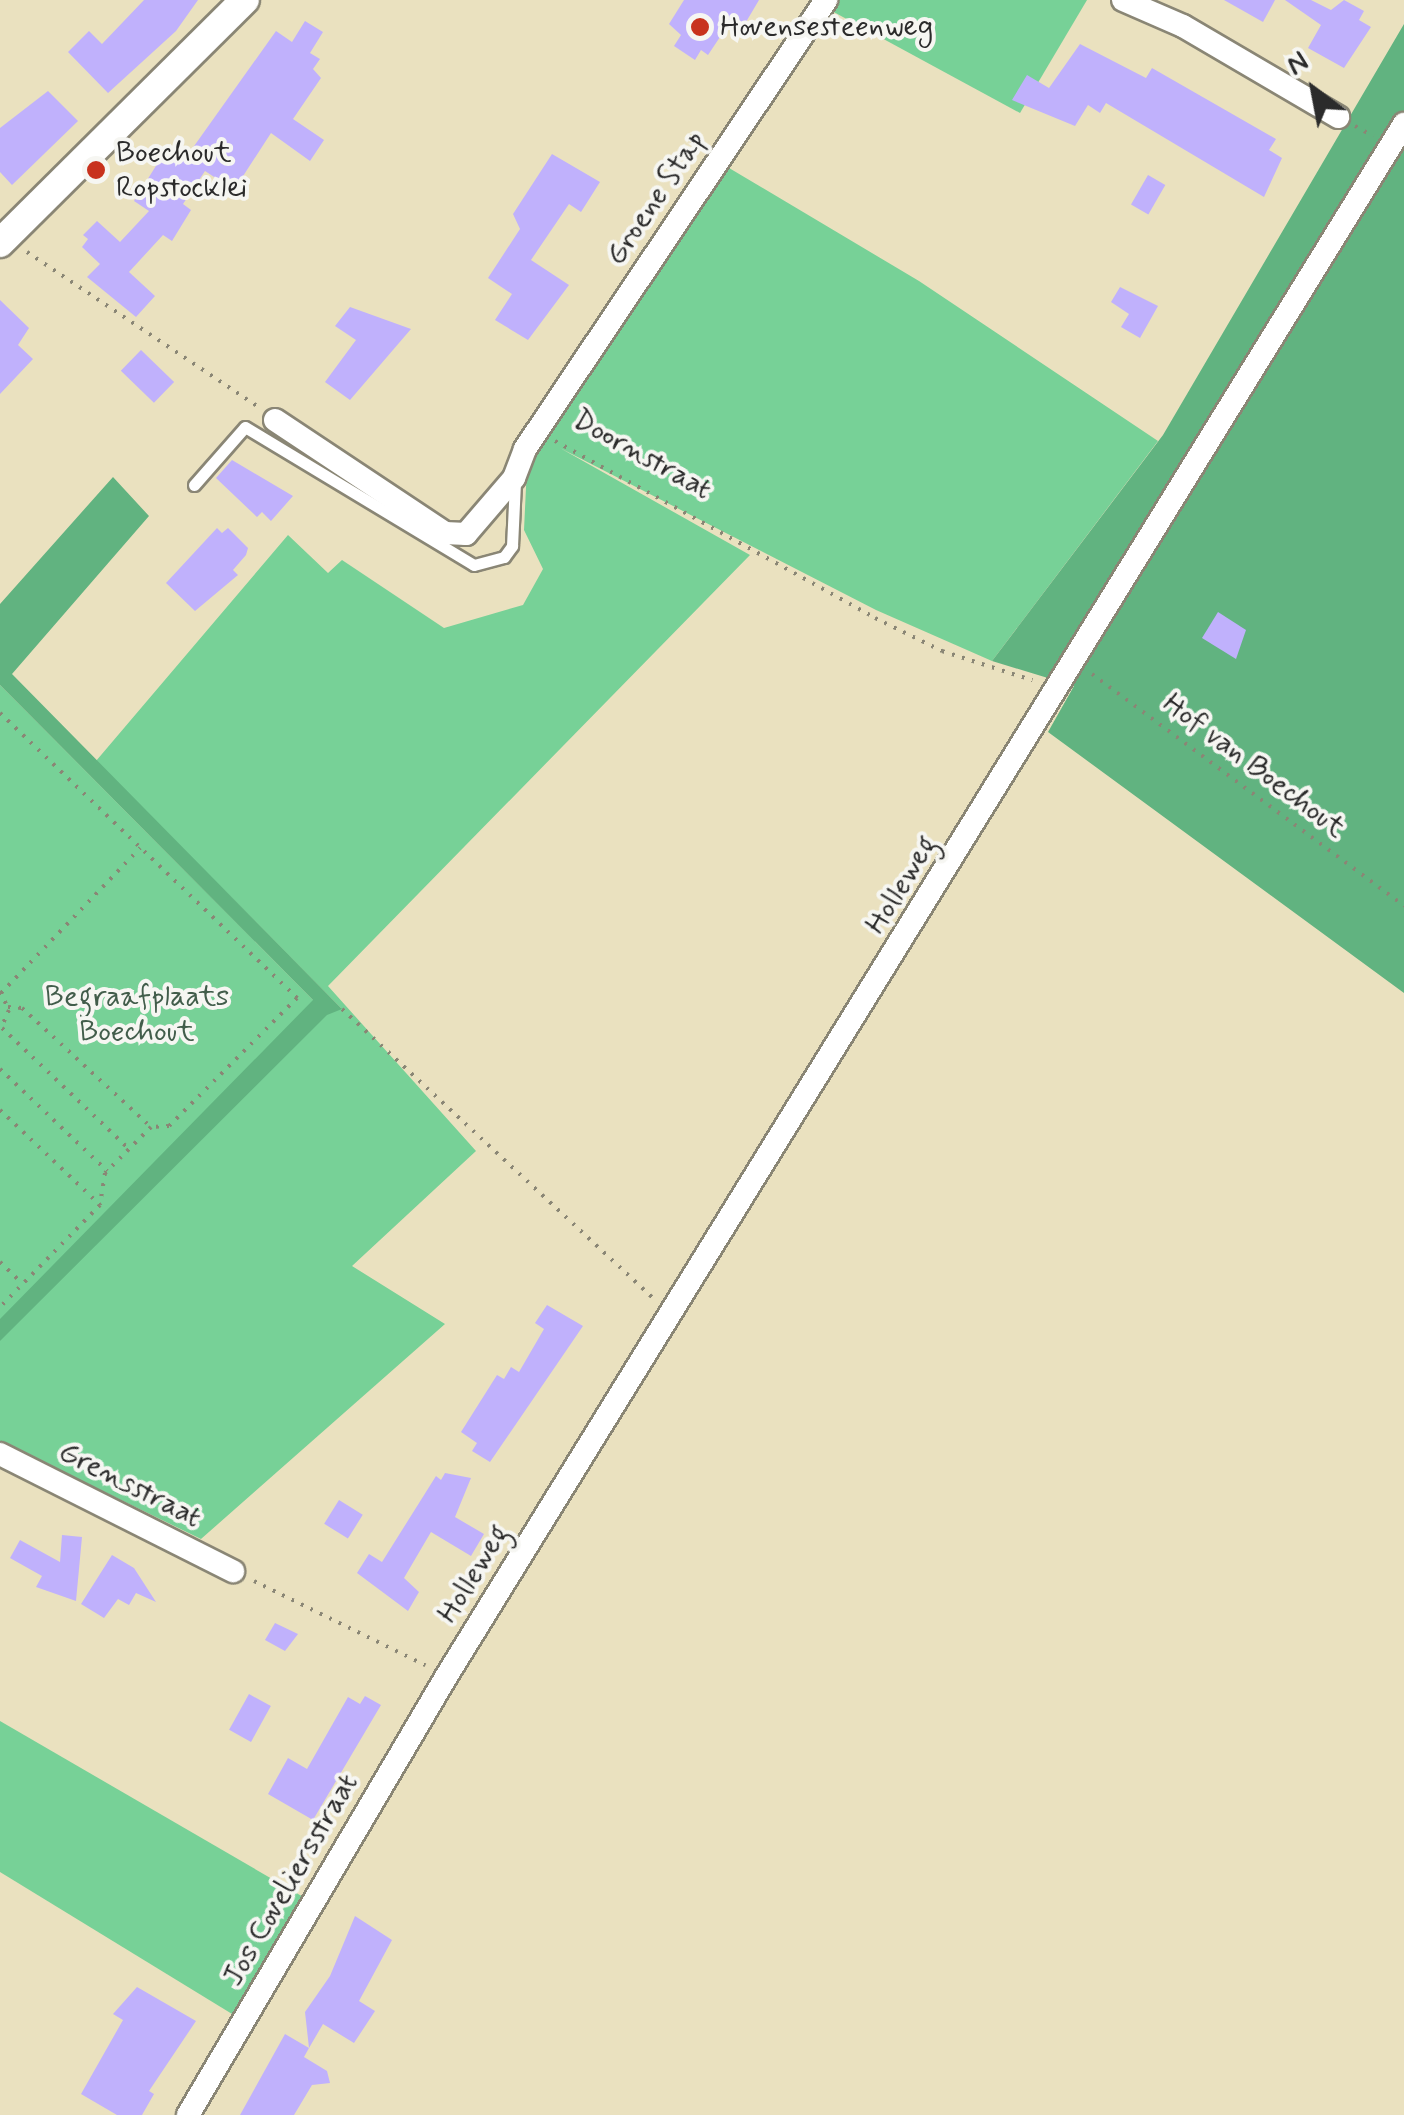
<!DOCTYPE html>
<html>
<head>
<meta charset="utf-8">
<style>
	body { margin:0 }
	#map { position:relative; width:1404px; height:2115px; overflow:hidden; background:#eae1bf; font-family:Mynerve,sans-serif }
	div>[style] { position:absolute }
	.green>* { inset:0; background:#77d197 }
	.forest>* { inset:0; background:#61b380 }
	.building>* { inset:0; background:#c0b1fc; transform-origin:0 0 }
	.path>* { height:4px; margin-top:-2px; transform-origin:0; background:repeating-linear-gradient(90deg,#8a8675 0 2.5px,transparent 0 10.5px) }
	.roads { filter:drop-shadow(2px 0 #8a8675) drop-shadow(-2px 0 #8a8675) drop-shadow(0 2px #8a8675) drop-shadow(0 -2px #8a8675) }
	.service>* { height:11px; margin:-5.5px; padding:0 5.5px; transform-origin:5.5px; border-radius:5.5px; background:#fff }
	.minor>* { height:22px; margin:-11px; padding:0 11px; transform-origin:11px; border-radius:11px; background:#fff }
	.tertiary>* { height:28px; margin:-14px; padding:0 14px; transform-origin:14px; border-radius:14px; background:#fff }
	.dots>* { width:28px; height:28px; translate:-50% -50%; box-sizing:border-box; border:5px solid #f6f6f2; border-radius:50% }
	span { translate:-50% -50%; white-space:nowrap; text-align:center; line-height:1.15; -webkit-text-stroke:8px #f6f6f2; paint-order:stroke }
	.poi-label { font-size:30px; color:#2b2b2b }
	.left { translate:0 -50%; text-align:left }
	.street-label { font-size:30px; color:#2b2b2b }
	.park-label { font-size:30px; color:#425d4b }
	.north { position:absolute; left:1264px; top:40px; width:100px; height:100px; -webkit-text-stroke:8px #f6f6f2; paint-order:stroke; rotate:328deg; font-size:28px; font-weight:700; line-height:40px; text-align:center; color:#2b2b2b }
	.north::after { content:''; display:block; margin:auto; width:35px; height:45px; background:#2b2b2b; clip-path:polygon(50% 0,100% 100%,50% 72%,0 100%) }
</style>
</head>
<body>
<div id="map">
	<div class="green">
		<i style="clip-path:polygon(838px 0,1087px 0,1020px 113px,830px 10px)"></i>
		<i style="clip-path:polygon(724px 165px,919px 281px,1158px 441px,992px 661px,876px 610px,560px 448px,750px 555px,328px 986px,476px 1151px,352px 1266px,445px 1324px,201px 1539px,0 1441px,0 685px,327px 1014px,341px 1008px,96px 761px,288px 535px,328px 573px,342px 560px,444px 628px,523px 605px,543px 569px,524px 530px,527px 466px)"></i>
		<i style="clip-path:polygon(0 1721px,305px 1898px,237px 2017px,0 1872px)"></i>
	</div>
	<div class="forest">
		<i style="clip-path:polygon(1404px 24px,1404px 993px,1048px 732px,1074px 686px,992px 661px,1163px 435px)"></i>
		<i style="clip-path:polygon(113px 477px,149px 516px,12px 674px,342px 1009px,327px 1015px,0 1341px,0 1319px,313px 1000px,0 685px,0 604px)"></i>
	</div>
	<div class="building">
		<i style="clip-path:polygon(144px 0,198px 0,176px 31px,108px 93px,68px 52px,89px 31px,102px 44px)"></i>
		<i style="clip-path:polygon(684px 0,759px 0,746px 22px,728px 25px,708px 55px,701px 50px,695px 60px,674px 46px,681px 35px,669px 24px)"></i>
		<i style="clip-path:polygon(1224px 0,1275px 0,1263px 22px)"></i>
		<i style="clip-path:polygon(1285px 0,1311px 0,1331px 10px,1344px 0,1364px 11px,1359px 20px,1371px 27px,1344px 68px,1308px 48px,1321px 25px)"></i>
		<i style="clip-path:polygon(305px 21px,323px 32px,310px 53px,320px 59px,313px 69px,321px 78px,293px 119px,324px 140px,310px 161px,271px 133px,234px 190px,205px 171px,183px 204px,191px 210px,172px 241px,163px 235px,129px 272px,155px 296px,136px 317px,87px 277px,100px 264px,82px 247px,88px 239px,83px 235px,97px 221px,120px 242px,149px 211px,134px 201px,169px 145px,187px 156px,276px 31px,292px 42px)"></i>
		<i style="clip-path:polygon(1080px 44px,1146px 78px,1152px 68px,1276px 139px,1269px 150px,1282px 158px,1264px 197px,1106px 103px,1100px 113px,1088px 105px,1075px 126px,1012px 100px,1027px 75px,1049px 88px)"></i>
		<i style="clip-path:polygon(48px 91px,78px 121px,12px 185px,0 172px,0 128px)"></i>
		<i style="clip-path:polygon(552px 154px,600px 182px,581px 212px,569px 204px,531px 260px,569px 285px,528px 340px,495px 320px,512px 294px,488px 278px,520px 229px,513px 214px)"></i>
		<i style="left:1148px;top:175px;width:20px;height:34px;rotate:30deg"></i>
		<i style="clip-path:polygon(1120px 287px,1158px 306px,1140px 338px,1121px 327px,1129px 314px,1111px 302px)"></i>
		<i style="clip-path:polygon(0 300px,29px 328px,18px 345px,33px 359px,0 394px)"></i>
		<i style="clip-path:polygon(350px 307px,411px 329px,350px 400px,325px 382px,356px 340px,335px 326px)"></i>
		<i style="left:141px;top:350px;width:46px;height:29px;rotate:44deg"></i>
		<i style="clip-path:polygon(232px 460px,293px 496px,271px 521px,262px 512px,257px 517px,216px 478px)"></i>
		<i style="clip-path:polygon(217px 528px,222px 533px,228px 528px,248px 548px,246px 555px,233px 570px,238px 575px,195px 611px,166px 583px)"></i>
		<i style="clip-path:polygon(1218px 612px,1246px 630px,1236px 659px,1202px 638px)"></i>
		<i style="clip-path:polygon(547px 1305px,583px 1326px,490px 1462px,472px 1451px,477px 1443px,461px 1432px,497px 1375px,504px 1379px,511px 1367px,519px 1372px,544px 1329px,535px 1323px)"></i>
		<i style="clip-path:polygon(445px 1473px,471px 1478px,455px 1517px,484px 1534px,471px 1556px,431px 1532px,404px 1578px,419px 1592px,408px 1611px,357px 1573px,369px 1554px,382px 1562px,436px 1476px,441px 1480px)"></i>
		<i style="left:339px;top:1500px;width:28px;height:28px;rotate:32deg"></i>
		<i style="clip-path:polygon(62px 1535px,82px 1537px,76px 1601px,36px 1587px,42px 1576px,10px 1558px,20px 1540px,60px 1562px)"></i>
		<i style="clip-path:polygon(112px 1555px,134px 1568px,156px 1602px,136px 1593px,129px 1605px,118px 1599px,104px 1618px,81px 1604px)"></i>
		<i style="clip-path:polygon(275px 1623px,298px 1634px,285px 1651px,265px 1640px)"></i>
		<i style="left:249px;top:1694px;width:25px;height:41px;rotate:29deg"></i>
		<i style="clip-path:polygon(365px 1696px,381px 1705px,313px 1820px,268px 1794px,288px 1758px,307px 1769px,348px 1697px,360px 1704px)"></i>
		<i style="clip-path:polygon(355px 1916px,392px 1940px,359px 2001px,375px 2011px,354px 2043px,323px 2024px,309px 2048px,305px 2012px,330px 1976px)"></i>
		<i style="clip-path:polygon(137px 1987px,196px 2021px,149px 2091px,154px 2094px,142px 2115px,117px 2115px,81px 2094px,123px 2020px,113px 2014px)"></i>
		<i style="clip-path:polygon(285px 2034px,309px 2048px,304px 2057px,327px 2071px,330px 2083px,312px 2085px,294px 2115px,240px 2115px)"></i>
	</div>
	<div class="path">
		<i style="left:1355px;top:126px;width:21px;rotate:29deg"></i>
		<i style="left:27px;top:252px;width:280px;rotate:33.8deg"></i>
		<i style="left:555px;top:441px;width:366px;rotate:28.9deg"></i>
		<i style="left:875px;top:618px;width:75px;rotate:26.2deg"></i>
		<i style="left:942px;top:651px;width:95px;rotate:17.9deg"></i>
		<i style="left:1092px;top:674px;width:389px;rotate:36.6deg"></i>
		<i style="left:0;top:713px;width:412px;rotate:43.8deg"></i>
		<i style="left:297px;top:998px;width:181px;rotate:135deg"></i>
		<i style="left:169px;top:1126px;width:18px;rotate:177deg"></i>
		<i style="left:151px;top:1127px;width:65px;rotate:135deg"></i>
		<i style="left:105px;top:1173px;width:32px;rotate:99deg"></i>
		<i style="left:0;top:992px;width:20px;rotate:63deg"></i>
		<i style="left:9px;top:1010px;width:20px;rotate:114deg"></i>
		<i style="left:1px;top:993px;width:201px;rotate:-46.2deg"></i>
		<i style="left:8px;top:1007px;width:14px;rotate:4deg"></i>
		<i style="left:22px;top:1008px;width:176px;rotate:42.7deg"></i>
		<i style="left:342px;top:1009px;width:423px;rotate:42.9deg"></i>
		<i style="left:2px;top:1028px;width:175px;rotate:43.6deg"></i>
		<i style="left:0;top:1069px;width:148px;rotate:43.6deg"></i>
		<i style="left:0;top:1110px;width:138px;rotate:43.5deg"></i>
		<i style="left:100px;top:1205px;width:143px;rotate:134.4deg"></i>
		<i style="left:0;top:1262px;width:30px;rotate:44deg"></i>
		<i style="left:254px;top:1581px;width:191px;rotate:26.2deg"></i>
	</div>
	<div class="roads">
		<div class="service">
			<i style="left:194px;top:485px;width:77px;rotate:-48.7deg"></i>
			<i style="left:245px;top:427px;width:267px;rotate:31.1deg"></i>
			<i style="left:474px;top:565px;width:31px;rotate:-15deg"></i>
			<i style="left:504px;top:557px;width:14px;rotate:-54deg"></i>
			<i style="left:512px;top:546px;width:64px;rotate:-87.3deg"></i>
		</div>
		<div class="minor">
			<i style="left:1123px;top:0;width:65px;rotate:23.4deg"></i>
			<i style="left:1183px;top:26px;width:180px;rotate:30.4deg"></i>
			<i style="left:275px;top:420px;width:204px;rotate:33.6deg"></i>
			<i style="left:445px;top:533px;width:21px;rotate:3deg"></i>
			<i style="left:466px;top:534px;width:74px;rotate:-49.4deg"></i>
			<i style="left:514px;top:478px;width:31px;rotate:-69deg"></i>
			<i style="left:525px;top:449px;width:541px;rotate:-56.16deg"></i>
			<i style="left:0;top:1454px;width:261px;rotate:26.7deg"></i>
			<i style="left:188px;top:2115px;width:508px;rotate:-59.5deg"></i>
			<i style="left:446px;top:1677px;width:1825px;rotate:-58.33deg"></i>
		</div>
		<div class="tertiary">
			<i style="left:0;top:243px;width:345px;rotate:-44.8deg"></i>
		</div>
	</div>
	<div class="dots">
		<i style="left:700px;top:27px;background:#c8321e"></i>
		<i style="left:96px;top:170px;background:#c8321e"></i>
	</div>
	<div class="poi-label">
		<span class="left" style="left:720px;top:27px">Hovensesteenweg</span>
		<span class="left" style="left:116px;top:170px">Boechout<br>Ropstocklei</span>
	</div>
	<div class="street-label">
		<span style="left:656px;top:198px;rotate:-56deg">Groene Stap</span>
		<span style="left:642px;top:455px;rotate:29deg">Doornstraat</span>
		<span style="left:1254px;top:766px;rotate:37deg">Hof van Boechout</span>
		<span style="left:902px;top:885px;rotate:-58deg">Holleweg</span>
		<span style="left:130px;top:1485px;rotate:27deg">Grensstraat</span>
		<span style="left:474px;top:1574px;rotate:-58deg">Holleweg</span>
		<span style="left:291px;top:1880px;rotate:-60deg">Jos Coveliersstraat</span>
	</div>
	<div class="park-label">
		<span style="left:137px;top:1014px">Begraafplaats<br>Boechout</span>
	</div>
	<div class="north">N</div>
</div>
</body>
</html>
